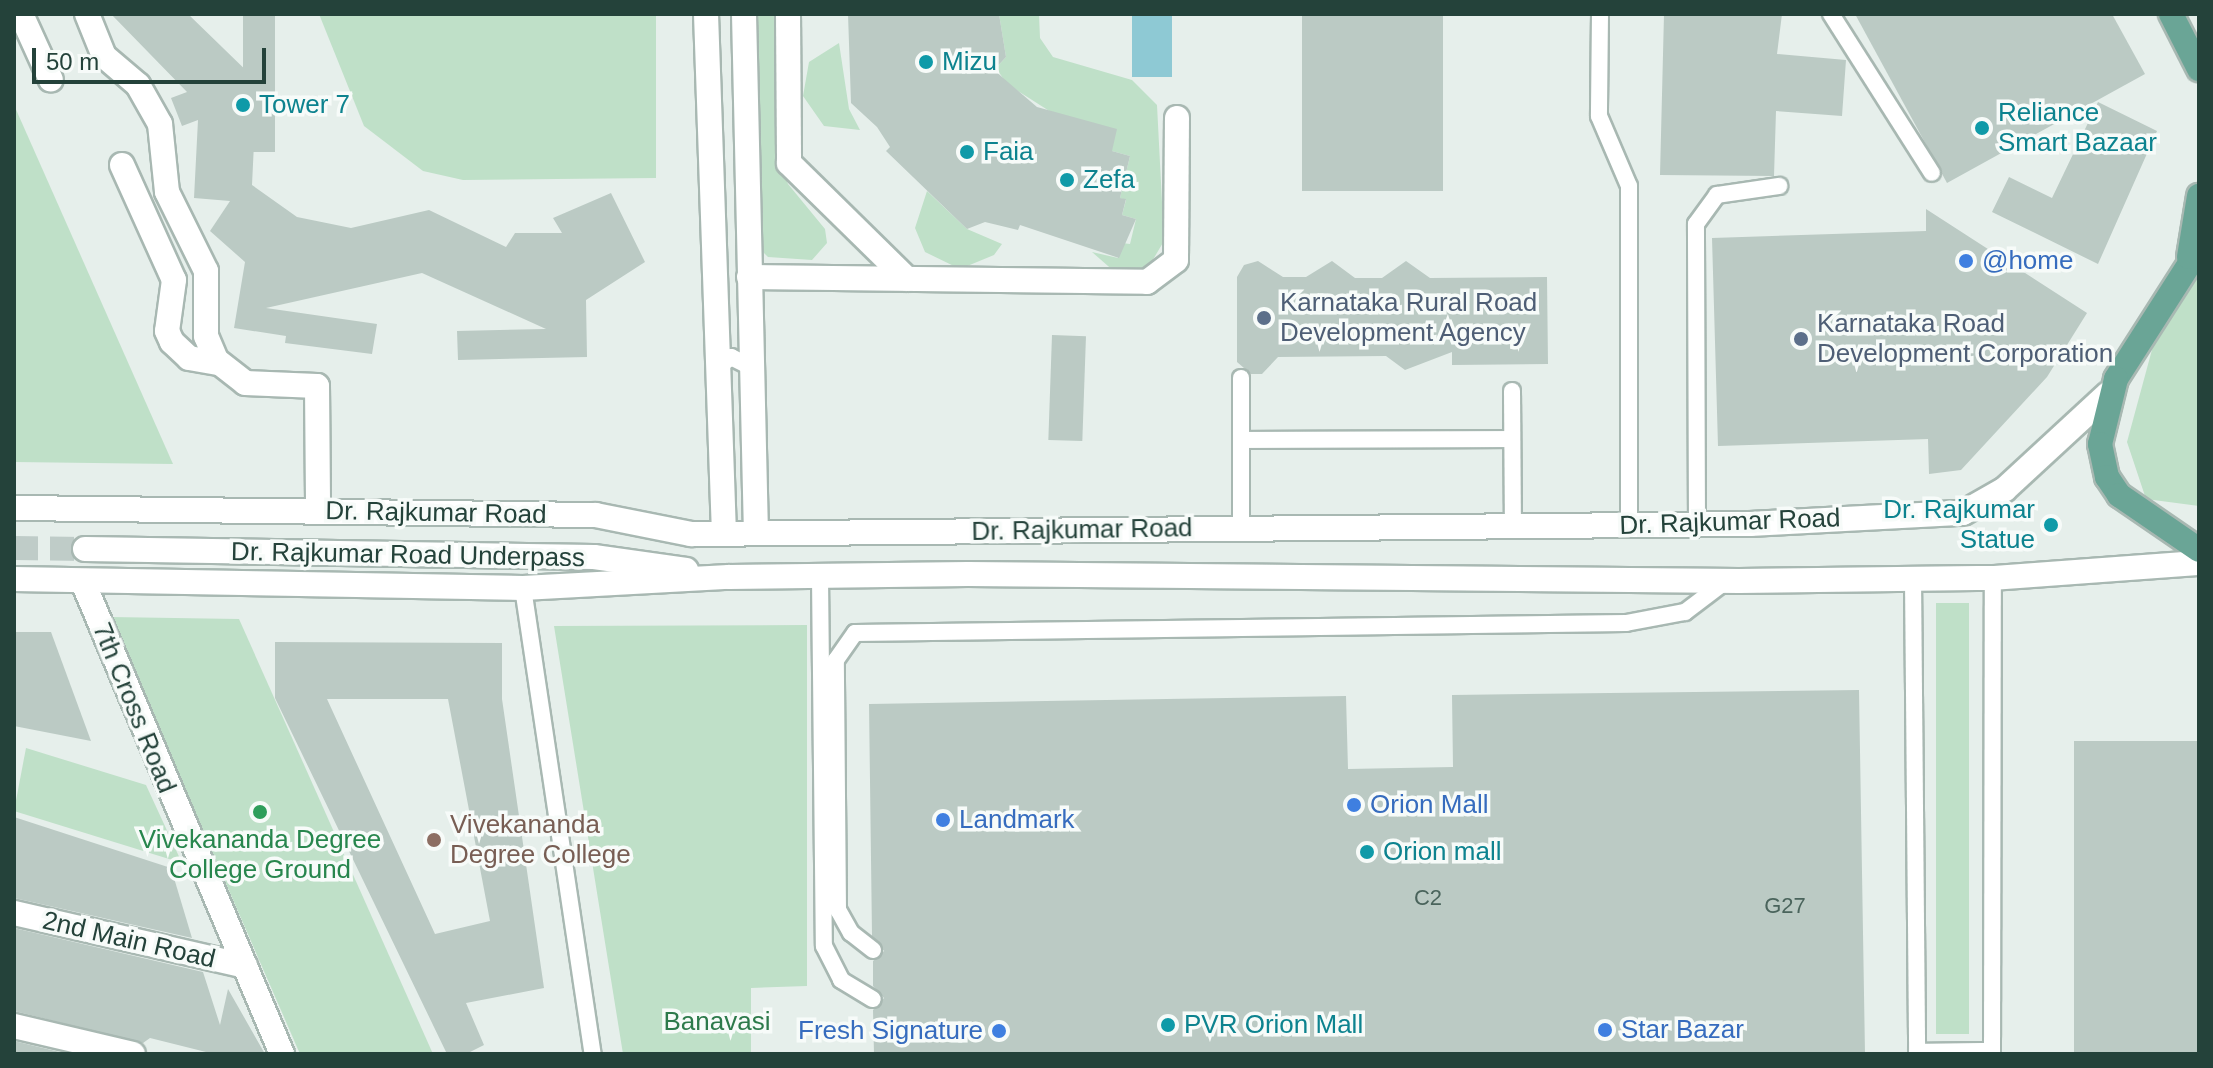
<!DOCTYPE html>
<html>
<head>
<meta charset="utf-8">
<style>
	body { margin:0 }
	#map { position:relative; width:2213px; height:1068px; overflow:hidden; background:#e6efeb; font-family:Helvetica,sans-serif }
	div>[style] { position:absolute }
	.green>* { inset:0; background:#bfe0c8; transform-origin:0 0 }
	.water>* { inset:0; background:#8ec9d4; transform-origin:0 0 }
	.building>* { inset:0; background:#bbcac4; transform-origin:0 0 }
	.secondary-tunnel>* { height:24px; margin-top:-12px; transform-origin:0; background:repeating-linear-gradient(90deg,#bfccc8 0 24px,transparent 0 36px) }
	.roads { filter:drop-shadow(2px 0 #a8b8b2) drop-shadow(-2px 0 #a8b8b2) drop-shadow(0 2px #a8b8b2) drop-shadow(0 -2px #a8b8b2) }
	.lane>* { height:16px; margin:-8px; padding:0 8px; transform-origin:8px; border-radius:8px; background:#fff }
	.street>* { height:24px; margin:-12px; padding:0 12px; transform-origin:12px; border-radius:12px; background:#fff }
	.secondary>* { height:24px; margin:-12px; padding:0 12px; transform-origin:12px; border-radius:12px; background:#fff }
	.primary>* { height:24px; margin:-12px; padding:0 12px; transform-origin:12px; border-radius:12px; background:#6aa596 }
	.dots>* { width:22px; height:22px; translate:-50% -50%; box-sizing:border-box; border:4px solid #f7fbf9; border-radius:50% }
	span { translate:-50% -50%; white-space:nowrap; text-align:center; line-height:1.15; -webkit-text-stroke:7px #f7fbf9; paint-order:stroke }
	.number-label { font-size:22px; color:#4a645c }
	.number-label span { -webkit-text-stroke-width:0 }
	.culture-label { font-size:26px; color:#0d838f }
	.left { translate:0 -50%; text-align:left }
	.right { translate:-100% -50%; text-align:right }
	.shop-label { font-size:26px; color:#366cbe }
	.service-label { font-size:26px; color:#4e5e75 }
	.street-label { font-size:26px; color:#24423a }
	.education-label { font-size:26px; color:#785e54 }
	.leisure-label { font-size:26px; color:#27864d }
	.park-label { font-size:26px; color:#2d7a4b }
	.frame { position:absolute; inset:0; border:16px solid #24423a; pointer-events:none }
	.scale { position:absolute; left:32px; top:48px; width:234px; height:36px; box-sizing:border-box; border:4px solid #24423a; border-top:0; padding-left:10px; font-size:24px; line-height:28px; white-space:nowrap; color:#24423a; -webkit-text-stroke:6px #f7fbf9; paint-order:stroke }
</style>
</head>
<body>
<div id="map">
	<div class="green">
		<i style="clip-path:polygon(319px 14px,656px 14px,656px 178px,463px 180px,423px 171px,364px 126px)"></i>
		<i style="clip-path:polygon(750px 14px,774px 14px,777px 152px,788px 184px,825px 229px,827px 243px,812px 260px,768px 257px,761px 250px)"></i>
		<i style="clip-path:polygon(999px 14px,1039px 14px,1040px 38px,1053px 57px,1132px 80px,1157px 105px,1164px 241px,1148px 268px,1116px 273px,1092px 252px,1118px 258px,1122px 243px,1130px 244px,1136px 219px,1122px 215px,1126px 200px,1120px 198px,1130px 156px,1112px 151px,1007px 84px,996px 68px,1006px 57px)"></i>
		<i style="clip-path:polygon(839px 43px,849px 109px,860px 130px,824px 126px,803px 96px,809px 62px)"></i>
		<i style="clip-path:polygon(14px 105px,173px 464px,14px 462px)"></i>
		<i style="clip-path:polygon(927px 191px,967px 229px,1002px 244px,994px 255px,960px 269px,925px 252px,915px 228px)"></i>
		<i style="clip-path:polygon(2199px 273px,2199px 506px,2146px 499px,2127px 442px,2153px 346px)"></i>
		<i style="left:1969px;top:603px;width:431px;height:33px;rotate:90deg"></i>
		<i style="clip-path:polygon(110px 617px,239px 619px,433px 1054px,300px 1054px)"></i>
		<i style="clip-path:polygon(807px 625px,807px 986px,751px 988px,751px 1054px,623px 1054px,554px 626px)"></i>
		<i style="clip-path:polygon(26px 748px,146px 785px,182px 863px,14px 811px)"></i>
	</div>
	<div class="water">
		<i style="left:1132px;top:14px;width:40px;height:63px"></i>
	</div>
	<div class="building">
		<i style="clip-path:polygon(111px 14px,188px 14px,257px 81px,252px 185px,297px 217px,351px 228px,429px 210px,506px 247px,515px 233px,562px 233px,553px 218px,611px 193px,645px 262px,586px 300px,587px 357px,458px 360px,457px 331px,546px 329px,422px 273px,266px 308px,377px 324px,372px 354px,285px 343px,286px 336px,234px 328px,245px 262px,210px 231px,230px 201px,194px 198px,198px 120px,182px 126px,171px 98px,187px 92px)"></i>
		<i style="left:243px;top:14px;width:32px;height:138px"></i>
		<i style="clip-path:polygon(848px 14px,999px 14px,1006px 57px,994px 70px,1037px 107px,1117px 129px,1112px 151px,1130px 156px,1120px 198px,1126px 199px,1122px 215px,1136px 219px,1119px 258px,1020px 225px,1018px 230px,985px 222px,967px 229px,886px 151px,890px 147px,877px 127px,851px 103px)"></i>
		<i style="left:1302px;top:14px;width:141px;height:177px"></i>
		<i style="clip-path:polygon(1664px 14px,1782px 14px,1777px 54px,1846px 60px,1842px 116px,1776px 111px,1774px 176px,1660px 175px)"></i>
		<i style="clip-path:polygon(1855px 14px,2112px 14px,2145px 74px,1947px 183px)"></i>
		<i style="clip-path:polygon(2098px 102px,2157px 131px,2098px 264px,1992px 212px,2009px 177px,2052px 198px)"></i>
		<i style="clip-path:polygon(1926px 209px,2087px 313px,2047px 377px,1961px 470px,1929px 474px,1928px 439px,1718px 446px,1712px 238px,1926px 231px)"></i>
		<i style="clip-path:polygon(1258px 261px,1283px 277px,1306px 277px,1332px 261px,1355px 278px,1382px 278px,1406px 261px,1430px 278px,1547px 277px,1548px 364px,1452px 365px,1452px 352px,1405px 370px,1386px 356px,1278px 357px,1262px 374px,1251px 374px,1237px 362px,1237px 277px,1244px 265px)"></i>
		<i style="left:1052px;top:335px;width:34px;height:105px;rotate:2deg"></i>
		<i style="clip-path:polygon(14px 632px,51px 632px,91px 741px,14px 726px)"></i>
		<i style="clip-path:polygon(evenodd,275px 642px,502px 643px,502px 699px,544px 988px,466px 1003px,484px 1045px,466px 1054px,447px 1054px,275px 698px,275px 642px,327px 699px,448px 699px,490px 921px,435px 934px,327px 699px)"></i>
		<i style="clip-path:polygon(1859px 690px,1865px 1054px,874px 1054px,873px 1010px,884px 998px,873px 986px,873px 961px,884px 951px,872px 936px,869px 704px,1346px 696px,1348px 769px,1453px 767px,1452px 695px)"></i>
		<i style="left:2074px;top:741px;width:125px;height:313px"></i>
		<i style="clip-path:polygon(14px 817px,171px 868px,192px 938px,14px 898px)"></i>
		<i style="clip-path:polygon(14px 928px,203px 972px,220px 1025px,228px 989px,265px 1054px,214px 1054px,150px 1038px,143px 1043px,14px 1011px)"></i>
		<i style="clip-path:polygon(14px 1041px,68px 1054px,14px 1054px)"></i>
	</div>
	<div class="secondary-tunnel">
		<i style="left:14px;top:548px;width:71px;rotate:0.8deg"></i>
	</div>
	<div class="roads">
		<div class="lane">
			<i style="left:1600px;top:14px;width:102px;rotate:90.6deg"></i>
			<i style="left:1599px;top:116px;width:76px;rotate:66.8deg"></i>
			<i style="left:1629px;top:186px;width:339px;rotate:90deg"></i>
			<i style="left:1831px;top:14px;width:188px;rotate:57.6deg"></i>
			<i style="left:717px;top:368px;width:18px;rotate:-38deg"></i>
			<i style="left:731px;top:357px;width:22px;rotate:27deg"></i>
			<i style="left:1241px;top:378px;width:151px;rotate:90deg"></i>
			<i style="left:1512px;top:391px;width:136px;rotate:89.6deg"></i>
			<i style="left:1241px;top:440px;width:271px;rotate:-0.2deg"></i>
			<i style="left:1697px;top:525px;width:301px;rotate:-90.2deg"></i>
			<i style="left:1696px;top:224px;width:36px;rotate:-54deg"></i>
			<i style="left:1717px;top:195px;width:63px;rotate:-8.3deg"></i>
			<i style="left:820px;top:577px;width:369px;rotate:89.4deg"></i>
			<i style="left:824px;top:946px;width:38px;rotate:63deg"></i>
			<i style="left:841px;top:980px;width:37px;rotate:31deg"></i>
			<i style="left:1913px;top:578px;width:476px;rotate:89.5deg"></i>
			<i style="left:523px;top:588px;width:471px;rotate:81.5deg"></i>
			<i style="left:873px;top:950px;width:28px;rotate:-142deg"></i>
			<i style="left:851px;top:933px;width:26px;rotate:-119deg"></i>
			<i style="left:838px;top:910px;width:250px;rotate:-90.5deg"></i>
			<i style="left:836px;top:660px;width:33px;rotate:-55deg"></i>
			<i style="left:855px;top:633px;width:771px;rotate:-0.74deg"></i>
			<i style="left:1626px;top:623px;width:60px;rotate:-10.6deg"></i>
			<i style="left:1685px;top:612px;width:51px;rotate:-37.1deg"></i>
			<i style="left:1917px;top:1052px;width:75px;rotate:-0.8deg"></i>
			<i style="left:1992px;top:1054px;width:476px;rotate:-89.9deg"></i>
		</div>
		<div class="street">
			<i style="left:21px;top:14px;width:72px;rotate:65.6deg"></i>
			<i style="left:87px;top:14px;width:45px;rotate:68deg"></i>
			<i style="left:104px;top:56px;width:45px;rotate:40.5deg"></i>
			<i style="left:138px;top:85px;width:45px;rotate:60.6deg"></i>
			<i style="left:160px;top:124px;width:68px;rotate:84.1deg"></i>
			<i style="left:167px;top:192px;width:88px;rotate:63.7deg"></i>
			<i style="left:206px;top:271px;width:65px;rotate:90deg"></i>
			<i style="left:206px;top:336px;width:26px;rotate:67deg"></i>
			<i style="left:216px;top:360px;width:37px;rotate:38deg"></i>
			<i style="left:245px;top:383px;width:72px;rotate:2.4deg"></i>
			<i style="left:317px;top:386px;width:126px;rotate:89.5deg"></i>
			<i style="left:706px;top:14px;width:520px;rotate:88.02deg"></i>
			<i style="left:744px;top:14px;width:519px;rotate:88.68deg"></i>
			<i style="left:788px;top:14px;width:149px;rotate:89.6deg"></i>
			<i style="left:789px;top:163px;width:165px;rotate:44.5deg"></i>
			<i style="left:122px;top:165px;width:126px;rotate:65.7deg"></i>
			<i style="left:174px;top:280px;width:51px;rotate:97.8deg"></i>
			<i style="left:167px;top:331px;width:12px;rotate:66deg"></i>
			<i style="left:172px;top:342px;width:23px;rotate:43deg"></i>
			<i style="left:189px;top:358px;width:29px;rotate:10deg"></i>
			<i style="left:749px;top:277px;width:398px;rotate:0.7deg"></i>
			<i style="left:1147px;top:282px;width:36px;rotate:-37deg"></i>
			<i style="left:1176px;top:260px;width:142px;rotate:-89.6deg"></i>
			<i style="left:14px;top:913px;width:237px;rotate:12.9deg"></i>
			<i style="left:14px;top:1026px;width:122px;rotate:13.2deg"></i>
		</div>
		<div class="secondary">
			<i style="left:14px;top:508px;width:582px;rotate:0.69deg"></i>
			<i style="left:596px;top:515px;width:97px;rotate:11.3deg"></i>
			<i style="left:691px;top:534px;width:1059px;rotate:-0.54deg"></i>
			<i style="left:1750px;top:524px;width:213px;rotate:-3deg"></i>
			<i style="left:1963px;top:513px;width:48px;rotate:-29.7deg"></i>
			<i style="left:2005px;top:489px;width:140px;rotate:-42.7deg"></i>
			<i style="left:85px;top:549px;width:509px;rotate:0.9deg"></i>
			<i style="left:594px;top:557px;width:93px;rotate:8deg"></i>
			<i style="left:14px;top:579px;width:509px;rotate:1.01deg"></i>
			<i style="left:523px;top:588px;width:206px;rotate:-3.1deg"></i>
			<i style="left:729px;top:577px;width:239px;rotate:-0.7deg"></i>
			<i style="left:968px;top:574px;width:771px;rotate:0.52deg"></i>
			<i style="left:1739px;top:581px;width:254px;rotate:-0.7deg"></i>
			<i style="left:1993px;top:578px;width:207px;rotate:-4.2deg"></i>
			<i style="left:83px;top:582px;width:512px;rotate:67.14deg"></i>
		</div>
		<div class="primary">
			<i style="left:2171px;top:14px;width:62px;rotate:63deg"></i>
			<i style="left:2199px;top:249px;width:154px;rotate:122.6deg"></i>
			<i style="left:2116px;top:379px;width:67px;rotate:103.8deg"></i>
			<i style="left:2100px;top:444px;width:34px;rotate:78deg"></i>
			<i style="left:2107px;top:477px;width:22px;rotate:56deg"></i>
			<i style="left:2119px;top:495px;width:97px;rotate:34.5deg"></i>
			<i style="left:2189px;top:257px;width:62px;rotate:-80.7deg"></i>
		</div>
	</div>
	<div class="dots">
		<i style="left:926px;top:62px;background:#0f9aa8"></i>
		<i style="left:243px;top:105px;background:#0f9aa8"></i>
		<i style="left:1982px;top:128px;background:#0f9aa8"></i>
		<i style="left:967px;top:152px;background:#0f9aa8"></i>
		<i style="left:1067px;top:180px;background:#0f9aa8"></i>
		<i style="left:1966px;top:261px;background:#3f7fe0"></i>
		<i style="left:1264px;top:318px;background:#5c6f8a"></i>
		<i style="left:1801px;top:339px;background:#5c6f8a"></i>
		<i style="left:2051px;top:525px;background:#0f9aa8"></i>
		<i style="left:1354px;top:805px;background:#3f7fe0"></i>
		<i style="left:260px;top:812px;background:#2e9e5b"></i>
		<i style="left:943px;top:820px;background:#3f7fe0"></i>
		<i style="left:434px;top:840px;background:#8d6e63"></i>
		<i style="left:1367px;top:852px;background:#0f9aa8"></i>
		<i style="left:1168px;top:1025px;background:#0f9aa8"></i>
		<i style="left:1605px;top:1030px;background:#3f7fe0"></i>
		<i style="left:999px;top:1031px;background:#3f7fe0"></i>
	</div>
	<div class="number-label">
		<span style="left:1428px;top:898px">C2</span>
		<span style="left:1785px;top:906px">G27</span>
	</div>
	<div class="culture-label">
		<span class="left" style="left:942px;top:62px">Mizu</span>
		<span class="left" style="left:259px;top:105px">Tower 7</span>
		<span class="left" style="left:1998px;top:128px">Reliance<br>Smart Bazaar</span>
		<span class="left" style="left:983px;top:152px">Faia</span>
		<span class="left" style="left:1083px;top:180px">Zefa</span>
		<span class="right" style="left:2035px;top:525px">Dr. Rajkumar<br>Statue</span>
		<span class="left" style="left:1383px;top:852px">Orion mall</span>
		<span class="left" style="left:1184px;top:1025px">PVR Orion Mall</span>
	</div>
	<div class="shop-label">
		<span class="left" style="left:1982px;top:261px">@home</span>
		<span class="left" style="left:1370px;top:805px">Orion Mall</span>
		<span class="left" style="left:959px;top:820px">Landmark</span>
		<span class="left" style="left:1621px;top:1030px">Star Bazar</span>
		<span class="right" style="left:983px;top:1031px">Fresh Signature</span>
	</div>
	<div class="service-label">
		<span class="left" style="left:1280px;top:318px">Karnataka Rural Road<br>Development Agency</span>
		<span class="left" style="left:1817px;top:339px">Karnataka Road<br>Development Corporation</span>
	</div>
	<div class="street-label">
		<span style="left:436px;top:513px;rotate:1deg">Dr. Rajkumar Road</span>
		<span style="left:1730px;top:522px;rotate:-2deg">Dr. Rajkumar Road</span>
		<span style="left:1082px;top:530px;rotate:-1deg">Dr. Rajkumar Road</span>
		<span style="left:408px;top:555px;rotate:1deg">Dr. Rajkumar Road Underpass</span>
		<span style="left:134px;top:708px;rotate:68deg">7th Cross Road</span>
		<span style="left:129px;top:940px;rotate:13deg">2nd Main Road</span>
	</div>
	<div class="education-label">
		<span class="left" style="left:450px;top:840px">Vivekananda<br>Degree College</span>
	</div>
	<div class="leisure-label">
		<span style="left:260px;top:855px">Vivekananda Degree<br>College Ground</span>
	</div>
	<div class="park-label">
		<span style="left:717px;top:1022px">Banavasi</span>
	</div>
	<div class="frame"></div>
	<div class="scale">50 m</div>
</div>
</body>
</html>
